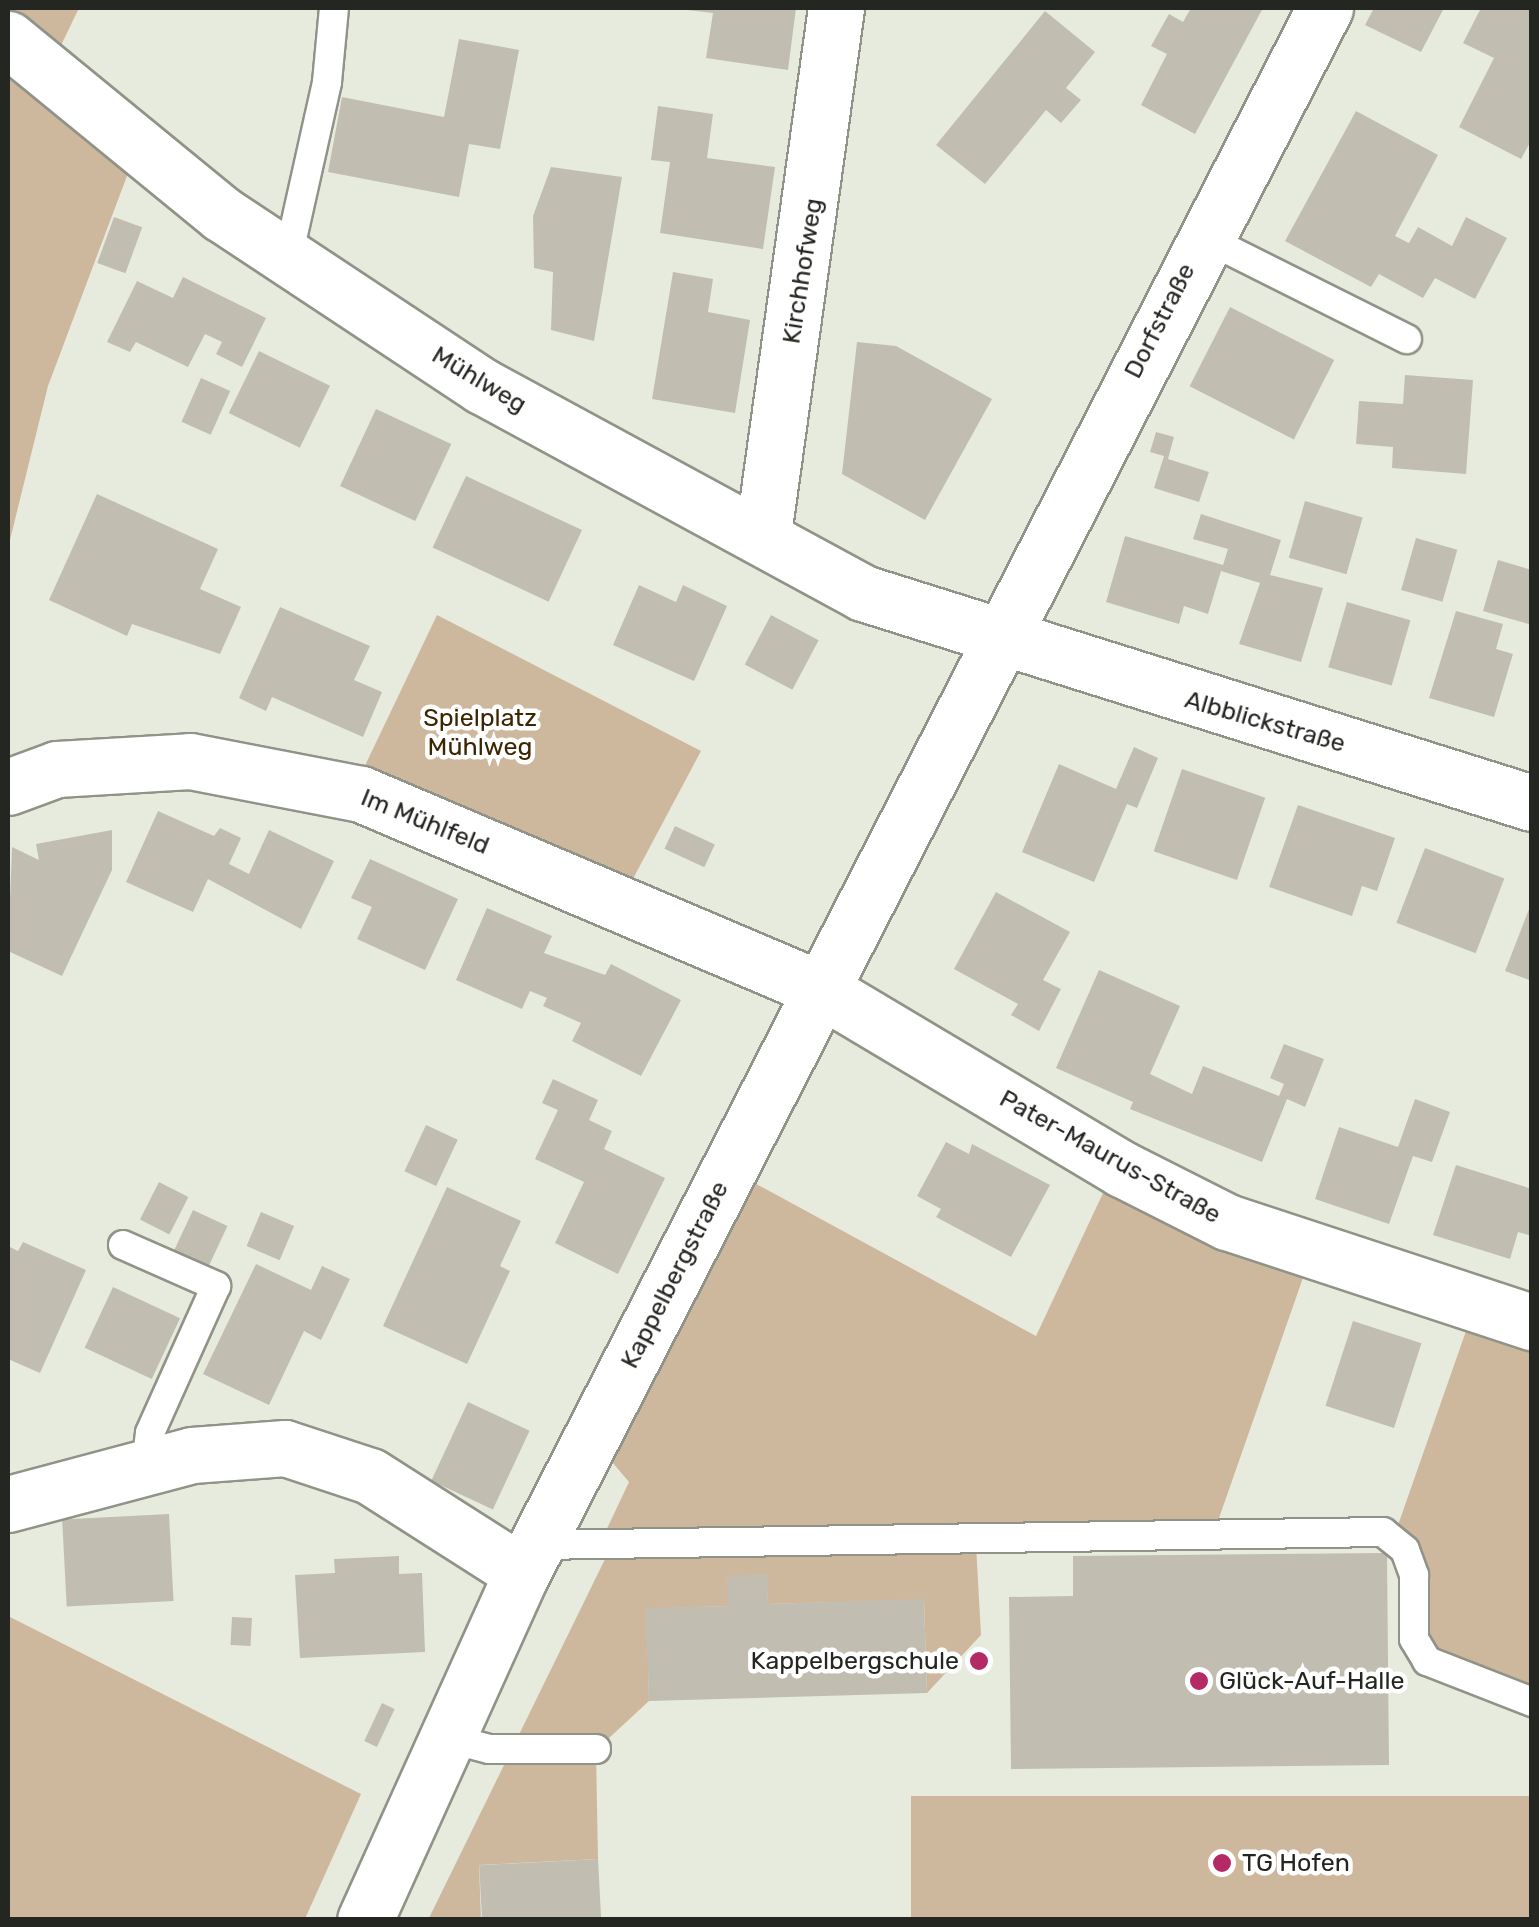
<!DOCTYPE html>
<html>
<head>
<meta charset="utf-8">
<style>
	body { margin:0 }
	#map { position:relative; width:1539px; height:1927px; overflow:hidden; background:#e7ebdd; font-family:Rubik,sans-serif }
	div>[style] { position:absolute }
	.green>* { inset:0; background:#ceb89d; transform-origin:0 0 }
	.building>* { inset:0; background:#c1beb1; transform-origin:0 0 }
	.roads { filter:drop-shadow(2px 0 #909387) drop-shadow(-2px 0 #909387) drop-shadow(0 2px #909387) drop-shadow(0 -2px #909387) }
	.lane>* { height:28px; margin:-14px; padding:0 14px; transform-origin:14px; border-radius:14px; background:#fff }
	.street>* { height:55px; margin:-27.5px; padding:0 27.5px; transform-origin:27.5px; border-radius:27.5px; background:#fff }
	.dots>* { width:28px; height:28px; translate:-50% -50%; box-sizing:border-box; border:5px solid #fff; border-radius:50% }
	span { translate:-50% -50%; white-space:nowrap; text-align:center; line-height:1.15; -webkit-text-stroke:9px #fff; paint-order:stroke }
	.street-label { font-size:25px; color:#242621 }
	.park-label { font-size:25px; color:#3d2500 }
	.poi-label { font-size:25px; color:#242621 }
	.right { translate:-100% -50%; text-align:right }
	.left { translate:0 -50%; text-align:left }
	.frame { position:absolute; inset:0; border:10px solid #242621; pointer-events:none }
</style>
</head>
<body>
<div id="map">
	<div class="green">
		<i style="clip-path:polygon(8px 8px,79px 8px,54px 60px,8px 21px)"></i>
		<i style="clip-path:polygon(8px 65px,133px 160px,48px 386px,8px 548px)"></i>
		<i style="clip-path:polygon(437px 615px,701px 751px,627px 890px,360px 776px)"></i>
		<i style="clip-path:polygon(738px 1174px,1036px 1336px,1103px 1193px,1305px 1272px,1218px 1521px,603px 1537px,629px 1482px,596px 1443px)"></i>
		<i style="clip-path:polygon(1466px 1331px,1531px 1351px,1531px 1690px,1434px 1653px,1397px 1528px)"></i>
		<i style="clip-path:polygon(976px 1545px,981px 1635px,927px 1693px,924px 1600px,768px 1604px,766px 1574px,728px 1606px,647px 1609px,649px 1701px,596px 1750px,598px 1859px,479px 1865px,481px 1919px,428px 1920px,609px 1551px)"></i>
		<i style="clip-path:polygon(8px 1616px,361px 1794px,305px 1919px,8px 1919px)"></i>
		<i style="left:1531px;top:1796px;width:123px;height:620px;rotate:90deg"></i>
	</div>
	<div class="building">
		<i style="clip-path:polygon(796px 8px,788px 70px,706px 58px,713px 13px,687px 10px)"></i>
		<i style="clip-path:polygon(1191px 8px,1263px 8px,1195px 134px,1141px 105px,1167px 54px,1151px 46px,1169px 14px,1183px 22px)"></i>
		<i style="clip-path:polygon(1374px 8px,1444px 8px,1421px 52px,1365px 25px)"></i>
		<i style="clip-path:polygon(1481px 8px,1532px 8px,1532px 139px,1521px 159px,1459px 127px,1494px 58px,1463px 43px)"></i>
		<i style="clip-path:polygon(1045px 11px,1095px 52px,1066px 88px,1081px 100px,1061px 123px,1046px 110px,985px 184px,936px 145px)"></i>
		<i style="clip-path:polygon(459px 39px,519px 50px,500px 149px,469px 144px,459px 197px,328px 172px,342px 97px,444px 117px)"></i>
		<i style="clip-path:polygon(658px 106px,713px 114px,707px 158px,775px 167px,763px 249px,660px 233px,670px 162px,651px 160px)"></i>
		<i style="clip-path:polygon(1356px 111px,1438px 155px,1395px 236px,1409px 243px,1418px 227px,1452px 246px,1466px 217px,1507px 238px,1475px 299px,1435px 278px,1423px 298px,1379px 274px,1371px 287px,1285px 241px)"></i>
		<i style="clip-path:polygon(551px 167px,622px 177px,594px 341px,551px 330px,553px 272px,534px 268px,533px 216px)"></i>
		<i style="left:114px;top:217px;width:30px;height:49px;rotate:20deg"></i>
		<i style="clip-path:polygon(673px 272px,713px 279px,708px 312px,750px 320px,735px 413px,652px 399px)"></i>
		<i style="clip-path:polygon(183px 277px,266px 318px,242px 367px,216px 354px,222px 342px,205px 334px,188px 367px,136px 342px,130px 352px,107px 342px,137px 281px,173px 298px)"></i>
		<i style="left:1230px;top:307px;width:117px;height:89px;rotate:27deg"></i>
		<i style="clip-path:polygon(857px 342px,896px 346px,992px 399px,925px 520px,842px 474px)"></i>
		<i style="left:259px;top:351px;width:79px;height:69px;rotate:26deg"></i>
		<i style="clip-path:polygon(1405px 375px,1473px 380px,1466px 474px,1392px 468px,1393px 447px,1356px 444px,1359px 401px,1403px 404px)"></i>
		<i style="left:201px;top:378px;width:32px;height:48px;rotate:24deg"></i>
		<i style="left:376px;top:409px;width:83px;height:85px;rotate:25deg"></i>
		<i style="clip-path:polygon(1156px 432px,1174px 437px,1168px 459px,1209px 472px,1199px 502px,1154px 488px,1164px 456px,1150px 452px)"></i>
		<i style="left:466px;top:476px;width:128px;height:79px;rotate:25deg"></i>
		<i style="clip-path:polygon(97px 494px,218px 549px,200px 589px,241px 607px,220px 654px,132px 624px,127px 636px,49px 600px)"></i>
		<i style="left:1305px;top:501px;width:60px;height:59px;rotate:16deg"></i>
		<i style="clip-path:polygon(1201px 514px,1281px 540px,1270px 575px,1323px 588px,1301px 662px,1239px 644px,1260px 583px,1221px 571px,1208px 614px,1184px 606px,1179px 624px,1106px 602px,1125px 536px,1223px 565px,1228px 549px,1193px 539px)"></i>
		<i style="left:1416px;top:538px;width:43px;height:54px;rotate:16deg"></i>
		<i style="clip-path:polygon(1498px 560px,1532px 570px,1532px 625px,1483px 611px)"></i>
		<i style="clip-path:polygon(639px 585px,676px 602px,683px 585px,727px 606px,694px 681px,613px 645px)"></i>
		<i style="left:1347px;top:602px;width:66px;height:68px;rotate:16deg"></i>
		<i style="clip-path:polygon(280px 607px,370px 646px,354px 680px,382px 692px,363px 737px,272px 697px,266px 711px,239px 698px)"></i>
		<i style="clip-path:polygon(1456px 611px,1503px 624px,1496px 649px,1513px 654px,1494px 717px,1429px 698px)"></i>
		<i style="left:771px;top:615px;width:54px;height:56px;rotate:28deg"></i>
		<i style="clip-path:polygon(1134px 747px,1158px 758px,1137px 808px,1127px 804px,1094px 882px,1022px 852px,1059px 764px,1116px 789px)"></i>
		<i style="left:1182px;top:769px;width:88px;height:87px;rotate:19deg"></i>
		<i style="clip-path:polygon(1298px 805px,1395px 838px,1377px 891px,1362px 886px,1352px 916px,1269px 887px)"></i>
		<i style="clip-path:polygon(158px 811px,214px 836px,220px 828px,241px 838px,229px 864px,249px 874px,269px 830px,334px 861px,301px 929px,208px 879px,193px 912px,126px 882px)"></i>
		<i style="left:675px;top:826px;width:44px;height:25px;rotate:25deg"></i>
		<i style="clip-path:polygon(112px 830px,112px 870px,62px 976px,8px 951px,12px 847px,39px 860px,36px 844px)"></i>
		<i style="left:1425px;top:848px;width:85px;height:80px;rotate:21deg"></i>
		<i style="clip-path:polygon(370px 859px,458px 899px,425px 970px,357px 939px,372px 907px,351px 898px)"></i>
		<i style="clip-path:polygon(996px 892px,1070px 932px,1043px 980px,1061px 989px,1039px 1031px,1011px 1015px,1018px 1004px,954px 969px)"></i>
		<i style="clip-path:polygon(1531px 904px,1532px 904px,1532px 981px,1505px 971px)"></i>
		<i style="clip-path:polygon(487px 908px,552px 936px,544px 953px,605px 975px,611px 964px,681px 1000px,641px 1076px,572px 1041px,581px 1023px,543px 1006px,547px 998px,530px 991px,522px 1009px,456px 980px)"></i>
		<i style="clip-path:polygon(1099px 970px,1180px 1006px,1150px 1074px,1192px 1094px,1203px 1066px,1279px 1096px,1284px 1084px,1270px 1078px,1284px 1044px,1324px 1059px,1305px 1107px,1287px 1099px,1262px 1162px,1130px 1109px,1133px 1102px,1056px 1068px)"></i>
		<i style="clip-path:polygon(553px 1079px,598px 1100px,589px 1120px,612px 1131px,604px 1149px,665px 1178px,618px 1274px,555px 1243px,584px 1182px,535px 1159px,558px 1110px,542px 1103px)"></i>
		<i style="clip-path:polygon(1415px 1099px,1450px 1112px,1432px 1162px,1413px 1156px,1389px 1224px,1315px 1199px,1339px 1127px,1398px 1147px)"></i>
		<i style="left:426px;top:1125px;width:35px;height:51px;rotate:25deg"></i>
		<i style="clip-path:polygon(946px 1142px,969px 1154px,972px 1144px,1050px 1185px,1011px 1257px,936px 1217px,941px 1209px,917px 1196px)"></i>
		<i style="clip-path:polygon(1456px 1165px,1532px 1189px,1532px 1236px,1518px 1232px,1510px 1259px,1433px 1235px)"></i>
		<i style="left:159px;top:1182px;width:33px;height:42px;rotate:27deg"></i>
		<i style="clip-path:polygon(447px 1187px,521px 1221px,500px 1266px,510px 1271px,467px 1364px,383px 1326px)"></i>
		<i style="left:193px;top:1210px;width:38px;height:55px;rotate:25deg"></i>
		<i style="left:261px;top:1212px;width:36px;height:37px;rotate:23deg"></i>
		<i style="clip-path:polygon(23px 1242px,86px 1270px,40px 1373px,8px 1359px,8px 1246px,18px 1251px)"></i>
		<i style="clip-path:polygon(256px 1264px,311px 1290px,322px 1266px,350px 1279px,321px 1340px,304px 1331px,269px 1405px,203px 1374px)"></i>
		<i style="left:113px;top:1287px;width:74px;height:67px;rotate:25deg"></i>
		<i style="left:1353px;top:1321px;width:72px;height:89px;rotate:18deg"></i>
		<i style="left:468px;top:1402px;width:68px;height:87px;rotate:25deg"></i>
		<i style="left:169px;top:1514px;width:87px;height:107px;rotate:87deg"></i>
		<i style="clip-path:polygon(1387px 1553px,1389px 1765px,1011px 1769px,1009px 1597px,1073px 1596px,1073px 1556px)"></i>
		<i style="clip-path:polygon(399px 1556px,399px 1574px,422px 1573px,425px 1652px,300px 1658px,295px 1575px,335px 1573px,334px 1559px)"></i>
		<i style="clip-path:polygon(767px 1574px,768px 1604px,924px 1599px,927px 1693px,649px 1701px,646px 1608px,728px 1606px,727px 1576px)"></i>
		<i style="left:232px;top:1617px;width:20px;height:28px;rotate:3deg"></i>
		<i style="left:382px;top:1703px;width:14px;height:42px;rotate:25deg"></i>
		<i style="left:598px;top:1859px;width:61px;height:119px;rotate:87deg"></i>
	</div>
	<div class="roads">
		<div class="lane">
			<i style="left:1203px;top:237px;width:228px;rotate:26.6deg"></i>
			<i style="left:288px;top:257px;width:179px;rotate:-77.4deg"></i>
			<i style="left:327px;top:82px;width:74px;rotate:-84.6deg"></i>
			<i style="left:123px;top:1245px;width:102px;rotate:23.8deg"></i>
			<i style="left:216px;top:1286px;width:161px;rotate:114.2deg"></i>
			<i style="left:150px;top:1433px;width:35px;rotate:97deg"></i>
			<i style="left:537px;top:1545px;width:846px;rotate:-0.88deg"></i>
			<i style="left:1383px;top:1532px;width:28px;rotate:39deg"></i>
			<i style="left:1405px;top:1550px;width:27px;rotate:70deg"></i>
			<i style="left:1414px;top:1575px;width:64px;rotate:90deg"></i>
			<i style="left:1414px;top:1639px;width:26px;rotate:59deg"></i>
			<i style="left:1427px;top:1661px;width:113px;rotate:21.3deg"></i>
			<i style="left:447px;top:1738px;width:43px;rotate:14.7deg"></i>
			<i style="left:489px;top:1749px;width:107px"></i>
		</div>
		<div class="street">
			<i style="left:8px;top:39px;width:276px;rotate:39.3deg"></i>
			<i style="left:222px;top:214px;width:312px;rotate:33.5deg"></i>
			<i style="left:482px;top:386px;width:434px;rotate:28.5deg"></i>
			<i style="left:863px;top:593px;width:701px;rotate:17.43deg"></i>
			<i style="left:763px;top:534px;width:531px;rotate:-82.1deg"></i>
			<i style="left:8px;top:787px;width:52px;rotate:-20.2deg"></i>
			<i style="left:57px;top:769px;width:133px;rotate:-3.4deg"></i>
			<i style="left:190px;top:761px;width:174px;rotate:10.9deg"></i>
			<i style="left:361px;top:794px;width:499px;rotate:23deg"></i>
			<i style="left:820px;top:989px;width:352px;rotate:30.8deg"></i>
			<i style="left:1122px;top:1169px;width:118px;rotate:26.8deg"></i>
			<i style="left:1227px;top:1222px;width:321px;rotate:18.2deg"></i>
			<i style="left:8px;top:1504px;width:190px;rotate:-14.9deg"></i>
			<i style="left:192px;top:1455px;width:93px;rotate:-4.3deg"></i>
			<i style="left:285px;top:1448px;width:89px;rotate:18.2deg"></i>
			<i style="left:370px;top:1476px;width:180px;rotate:32.5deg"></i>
			<i style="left:365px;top:1920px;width:381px;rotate:-65.7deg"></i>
			<i style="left:522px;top:1573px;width:1759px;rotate:-62.84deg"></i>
		</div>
	</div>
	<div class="dots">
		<i style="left:979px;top:1661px;background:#b42a65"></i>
		<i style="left:1199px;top:1681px;background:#b42a65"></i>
		<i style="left:1222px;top:1863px;background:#b42a65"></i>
	</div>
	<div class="street-label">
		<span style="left:803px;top:271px;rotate:-81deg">Kirchhofweg</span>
		<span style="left:1160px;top:321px;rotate:-63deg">Dorfstraße</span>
		<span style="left:479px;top:380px;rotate:31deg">Mühlweg</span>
		<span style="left:1265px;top:722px;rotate:16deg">Albblickstraße</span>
		<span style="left:425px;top:822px;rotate:22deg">Im Mühlfeld</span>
		<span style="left:1110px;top:1157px;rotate:29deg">Pater-Maurus-Straße</span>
		<span style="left:675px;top:1275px;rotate:-63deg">Kappelbergstraße</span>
	</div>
	<div class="park-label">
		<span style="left:480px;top:733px">Spielplatz<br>Mühlweg</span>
	</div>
	<div class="poi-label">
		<span class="right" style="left:959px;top:1661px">Kappelbergschule</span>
		<span class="left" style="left:1219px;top:1681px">Glück-Auf-Halle</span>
		<span class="left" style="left:1242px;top:1863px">TG Hofen</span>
	</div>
	<div class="frame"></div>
</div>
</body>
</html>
